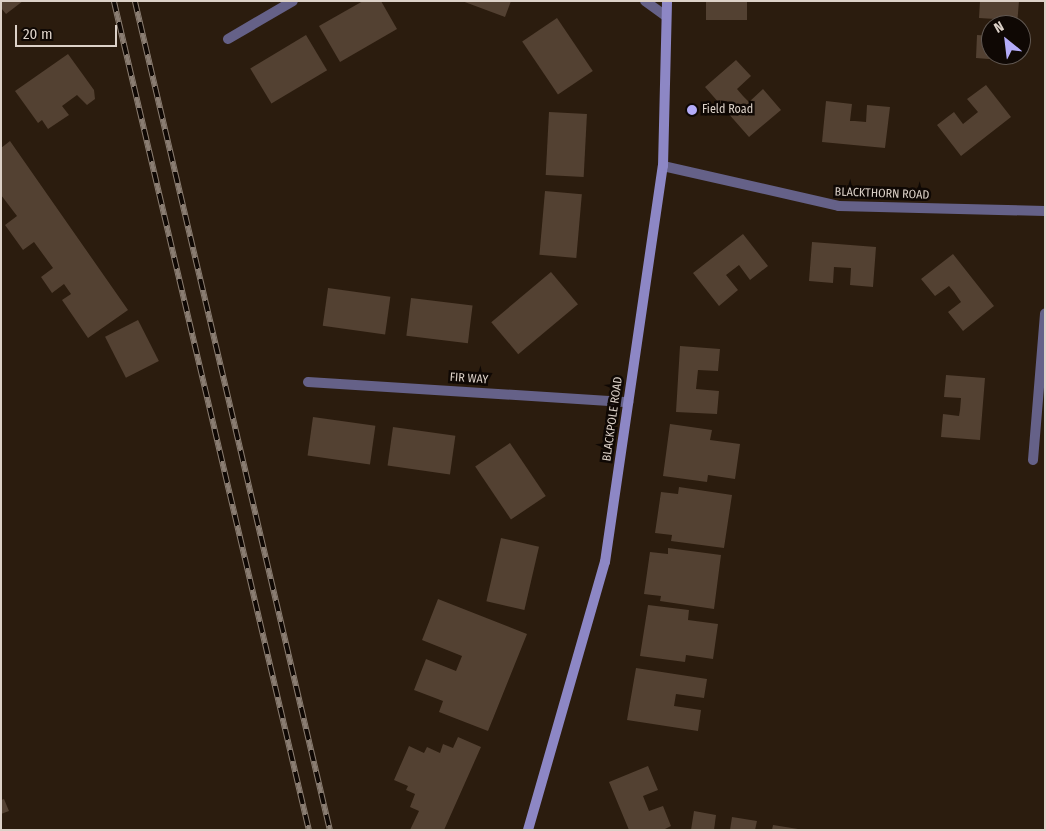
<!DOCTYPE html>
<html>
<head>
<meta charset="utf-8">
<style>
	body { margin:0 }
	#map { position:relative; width:1046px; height:831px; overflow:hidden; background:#2b1c0e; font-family:"Fira Sans Condensed",sans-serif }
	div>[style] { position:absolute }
	.building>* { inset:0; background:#534132; transform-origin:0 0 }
	.minor>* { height:10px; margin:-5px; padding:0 5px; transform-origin:5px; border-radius:5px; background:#656188 }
	.secondary>* { height:10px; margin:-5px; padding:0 5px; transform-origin:5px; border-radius:5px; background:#8d87c5 }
	.rail>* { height:5.5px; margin-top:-2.75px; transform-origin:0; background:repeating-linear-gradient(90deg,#0f0804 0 11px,#8a7d72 0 22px); box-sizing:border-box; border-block:1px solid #8a7d72 }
	.dots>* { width:14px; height:14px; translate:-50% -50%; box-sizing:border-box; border:2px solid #0f0804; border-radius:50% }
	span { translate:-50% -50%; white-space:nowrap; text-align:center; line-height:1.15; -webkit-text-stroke:5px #0f0804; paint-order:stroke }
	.poi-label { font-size:12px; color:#dcd1c8 }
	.left { translate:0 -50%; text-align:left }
	.street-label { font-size:12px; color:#dcd1c8 }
	.frame { position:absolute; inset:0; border:2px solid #dcd1c8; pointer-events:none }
	.north { position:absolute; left:981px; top:15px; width:50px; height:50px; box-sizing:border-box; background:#0f0804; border:1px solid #615852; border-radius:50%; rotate:331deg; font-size:14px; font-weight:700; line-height:20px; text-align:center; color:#dcd1c8 }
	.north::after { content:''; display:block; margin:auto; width:18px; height:22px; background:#b4acf9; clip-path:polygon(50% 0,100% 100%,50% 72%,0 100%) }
	.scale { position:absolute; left:15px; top:25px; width:102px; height:22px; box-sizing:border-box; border:2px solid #dcd1c8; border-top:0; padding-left:6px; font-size:15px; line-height:18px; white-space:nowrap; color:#dcd1c8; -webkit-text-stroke:4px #0f0804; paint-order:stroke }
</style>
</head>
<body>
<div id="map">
	<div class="building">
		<i style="clip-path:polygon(1px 1px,23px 1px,6px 14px,1px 8px)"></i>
		<i style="clip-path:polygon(363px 1px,381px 1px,397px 29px,340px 62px,319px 26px)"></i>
		<i style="clip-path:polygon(462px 1px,511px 1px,505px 17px)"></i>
		<i style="left:706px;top:1px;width:41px;height:19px"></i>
		<i style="clip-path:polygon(980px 1px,1019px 1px,1017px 25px,994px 25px,995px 19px,979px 18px)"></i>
		<i style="left:557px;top:18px;width:64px;height:42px;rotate:56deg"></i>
		<i style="left:306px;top:35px;width:41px;height:65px;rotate:59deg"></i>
		<i style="clip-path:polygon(977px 35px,991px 36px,991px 55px,1014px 55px,1014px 61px,976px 58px)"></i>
		<i style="clip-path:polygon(68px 54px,94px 90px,95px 99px,87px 105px,77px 95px,62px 106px,69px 115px,48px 129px,42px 120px,38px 123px,15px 91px)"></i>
		<i style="clip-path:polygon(736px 60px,751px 76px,737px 89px,743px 96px,749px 102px,763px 89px,781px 110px,749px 137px,705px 87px)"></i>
		<i style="clip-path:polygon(986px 85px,1011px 117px,961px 156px,937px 125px,954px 112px,963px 124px,978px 112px,967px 99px)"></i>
		<i style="clip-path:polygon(826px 101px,852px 104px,850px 121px,855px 121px,866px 122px,867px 105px,890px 107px,885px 148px,822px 142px)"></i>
		<i style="left:549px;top:112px;width:38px;height:63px;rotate:3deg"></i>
		<i style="clip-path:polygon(10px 141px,128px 310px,88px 338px,62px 300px,71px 294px,64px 284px,52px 293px,41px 277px,53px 268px,34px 242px,23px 250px,5px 225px,17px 216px,1px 195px,1px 148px)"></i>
		<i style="left:545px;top:191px;width:37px;height:64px;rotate:5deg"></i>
		<i style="clip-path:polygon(743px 234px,768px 266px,750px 280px,739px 265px,726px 275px,738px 290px,719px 306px,693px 273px)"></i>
		<i style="clip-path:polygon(812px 242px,876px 247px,873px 287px,850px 285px,851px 268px,834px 267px,833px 283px,809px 281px)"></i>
		<i style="clip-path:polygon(953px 254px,994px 306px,963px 331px,948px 312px,961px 302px,954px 292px,949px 286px,935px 296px,921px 279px)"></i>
		<i style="left:551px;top:272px;width:42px;height:78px;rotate:50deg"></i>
		<i style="left:328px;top:288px;width:63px;height:38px;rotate:8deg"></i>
		<i style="left:411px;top:298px;width:62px;height:38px;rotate:7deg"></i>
		<i style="left:138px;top:320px;width:46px;height:37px;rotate:63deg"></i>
		<i style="clip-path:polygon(680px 346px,720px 349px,718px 371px,698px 370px,696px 389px,719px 391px,717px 414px,676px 412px)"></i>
		<i style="clip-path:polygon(946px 375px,985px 378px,980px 440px,941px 437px,943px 414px,959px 416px,960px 410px,961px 398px,944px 397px)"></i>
		<i style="left:313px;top:417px;width:63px;height:39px;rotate:8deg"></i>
		<i style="clip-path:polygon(670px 424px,712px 430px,710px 440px,740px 444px,735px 479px,708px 475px,707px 482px,663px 476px)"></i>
		<i style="left:393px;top:427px;width:63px;height:39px;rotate:8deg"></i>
		<i style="left:510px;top:443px;width:64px;height:42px;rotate:56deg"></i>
		<i style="clip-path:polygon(679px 487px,732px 495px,724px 548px,671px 541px,672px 535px,655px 533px,661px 492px,678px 494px)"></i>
		<i style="left:501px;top:538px;width:39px;height:65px;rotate:13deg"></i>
		<i style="clip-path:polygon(668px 548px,721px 555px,714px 609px,660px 601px,661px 596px,644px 594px,650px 552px,668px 554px)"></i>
		<i style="clip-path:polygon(438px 599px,527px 634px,488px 731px,439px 712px,443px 701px,414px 690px,426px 659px,456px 671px,462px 656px,422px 640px)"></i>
		<i style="clip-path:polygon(648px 605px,689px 610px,688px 620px,718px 624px,713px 659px,686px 655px,685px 662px,640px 656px)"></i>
		<i style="clip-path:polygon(636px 668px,707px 679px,704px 698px,676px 694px,674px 706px,701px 710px,698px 731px,627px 720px)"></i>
		<i style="clip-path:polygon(458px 737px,481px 747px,444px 830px,410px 830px,419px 811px,410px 807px,415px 794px,406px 790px,408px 786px,394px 780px,409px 746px,424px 753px,427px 747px,440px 753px,443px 744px,453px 748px)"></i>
		<i style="clip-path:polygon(648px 766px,658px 790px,643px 796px,649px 811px,663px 806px,671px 826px,663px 830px,629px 830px,609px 782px)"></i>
		<i style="clip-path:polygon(4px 799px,9px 811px,1px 814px,1px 800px)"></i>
		<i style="clip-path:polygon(694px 811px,716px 815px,714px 830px,691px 830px)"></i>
		<i style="clip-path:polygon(732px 817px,757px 821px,755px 830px,730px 830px)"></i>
		<i style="clip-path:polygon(773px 825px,798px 829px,797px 830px,772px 830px)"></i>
	</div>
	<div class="minor">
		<i style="left:645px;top:1px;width:26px;rotate:36deg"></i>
		<i style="left:228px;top:39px;width:75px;rotate:-30.3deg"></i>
		<i style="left:663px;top:166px;width:180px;rotate:12.8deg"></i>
		<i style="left:839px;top:206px;width:206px;rotate:1.4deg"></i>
		<i style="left:308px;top:382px;width:321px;rotate:3.6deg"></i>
		<i style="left:1033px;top:460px;width:147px;rotate:-85.3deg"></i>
	</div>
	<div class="secondary">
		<i style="left:528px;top:830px;width:279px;rotate:-74deg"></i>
		<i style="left:605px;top:562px;width:400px;rotate:-81.7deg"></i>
		<i style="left:663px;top:166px;width:165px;rotate:-88.6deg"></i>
	</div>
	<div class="rail">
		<i style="left:114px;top:1px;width:852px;rotate:76.76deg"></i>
		<i style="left:135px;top:1px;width:852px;rotate:76.76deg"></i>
	</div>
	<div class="dots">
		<i style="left:692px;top:110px;background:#b4acf9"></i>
	</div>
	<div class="poi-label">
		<span class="left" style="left:702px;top:110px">Field Road</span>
	</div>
	<div class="street-label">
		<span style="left:882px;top:194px;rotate:2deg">BLACKTHORN ROAD</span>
		<span style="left:469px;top:379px;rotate:4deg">FIR WAY</span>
		<span style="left:613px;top:419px;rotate:-82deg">BLACKPOLE ROAD</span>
	</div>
	<div class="frame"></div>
	<div class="north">N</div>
	<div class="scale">20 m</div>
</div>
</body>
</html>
